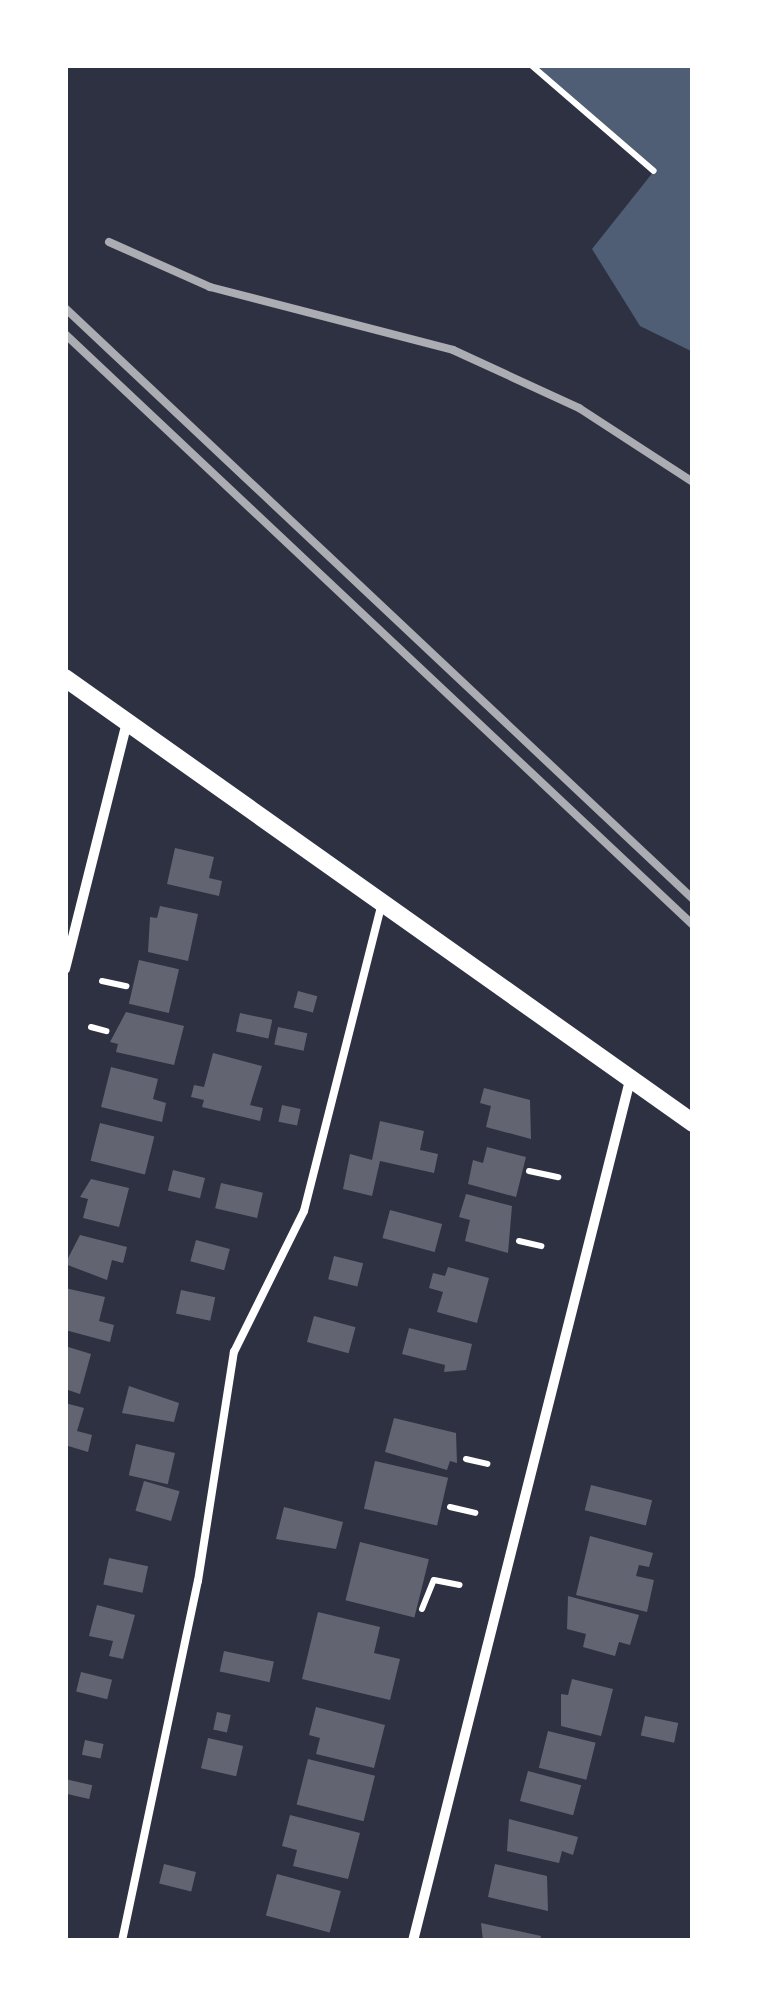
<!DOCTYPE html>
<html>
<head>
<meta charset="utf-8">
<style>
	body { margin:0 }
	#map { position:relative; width:758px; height:2006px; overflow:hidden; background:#2d3142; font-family:"Nunito Sans",sans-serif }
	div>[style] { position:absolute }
	.water>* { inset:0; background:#4f5d75 }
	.building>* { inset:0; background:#626471; transform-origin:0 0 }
	.path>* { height:6px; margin:-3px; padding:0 3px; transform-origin:3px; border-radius:3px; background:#fff }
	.service>* { height:8px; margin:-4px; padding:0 4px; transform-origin:4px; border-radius:4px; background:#fff }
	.minor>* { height:10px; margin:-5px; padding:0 5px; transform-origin:5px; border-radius:5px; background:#fff }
	.tertiary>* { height:18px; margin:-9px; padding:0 9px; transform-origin:9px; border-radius:9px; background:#fff }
	.rail>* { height:8px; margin:-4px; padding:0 4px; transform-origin:4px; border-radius:4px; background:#abadb3 }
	span { translate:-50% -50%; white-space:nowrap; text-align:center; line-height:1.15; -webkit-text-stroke:10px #fff; paint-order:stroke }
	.frame { position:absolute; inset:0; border:68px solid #fff; pointer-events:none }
</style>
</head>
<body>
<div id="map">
	<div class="water">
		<i style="clip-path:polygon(531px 65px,693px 65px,693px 352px,640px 326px,592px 249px,654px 171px)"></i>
	</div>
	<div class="building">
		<i style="clip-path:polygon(175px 848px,214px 857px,209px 878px,222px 881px,219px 896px,167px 884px)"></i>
		<i style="clip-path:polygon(160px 906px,198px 914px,188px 961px,148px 952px,150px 917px,157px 918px)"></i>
		<i style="left:139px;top:960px;width:41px;height:45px;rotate:13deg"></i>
		<i style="left:298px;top:991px;width:20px;height:17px;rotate:15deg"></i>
		<i style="clip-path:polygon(126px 1012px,184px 1026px,174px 1065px,116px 1052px,118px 1044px,110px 1042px)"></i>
		<i style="left:240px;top:1013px;width:33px;height:19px;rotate:12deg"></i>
		<i style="left:278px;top:1027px;width:30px;height:18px;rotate:12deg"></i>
		<i style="clip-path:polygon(213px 1053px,262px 1066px,250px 1105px,263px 1108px,260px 1121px,202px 1107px,204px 1100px,191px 1097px,194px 1085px,204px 1087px)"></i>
		<i style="clip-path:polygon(111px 1067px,158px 1079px,153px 1099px,166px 1103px,162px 1122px,101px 1107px)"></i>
		<i style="clip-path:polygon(484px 1088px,530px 1100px,531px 1139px,486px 1127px,491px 1106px,480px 1103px)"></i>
		<i style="left:282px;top:1105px;width:19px;height:17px;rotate:12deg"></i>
		<i style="clip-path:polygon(380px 1121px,424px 1131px,420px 1150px,438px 1154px,434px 1173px,380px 1161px,372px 1196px,343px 1189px,350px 1154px,372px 1160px)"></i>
		<i style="left:100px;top:1123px;width:56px;height:39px;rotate:14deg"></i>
		<i style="clip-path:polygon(487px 1147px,526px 1157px,516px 1197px,468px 1184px,473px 1160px,483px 1163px)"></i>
		<i style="left:173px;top:1170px;width:33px;height:21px;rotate:14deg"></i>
		<i style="clip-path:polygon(91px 1179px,129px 1188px,119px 1227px,83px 1218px,88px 1199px,80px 1197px)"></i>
		<i style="left:221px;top:1183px;width:43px;height:26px;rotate:13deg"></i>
		<i style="clip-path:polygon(466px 1194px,512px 1206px,508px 1253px,465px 1241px,470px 1220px,459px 1217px)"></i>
		<i style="left:390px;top:1210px;width:54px;height:29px;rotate:15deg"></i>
		<i style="clip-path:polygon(80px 1235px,127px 1247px,123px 1263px,112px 1260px,107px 1280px,65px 1264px)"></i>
		<i style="left:196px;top:1240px;width:35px;height:22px;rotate:15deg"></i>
		<i style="left:334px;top:1256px;width:30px;height:24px;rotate:14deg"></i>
		<i style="clip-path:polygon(448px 1267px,489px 1278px,477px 1323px,437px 1312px,443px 1292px,429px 1288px,433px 1273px,445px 1276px)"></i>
		<i style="clip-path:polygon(65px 1288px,105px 1297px,99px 1321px,114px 1325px,110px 1342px,65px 1330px)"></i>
		<i style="left:181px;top:1290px;width:35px;height:24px;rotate:12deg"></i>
		<i style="left:314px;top:1316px;width:43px;height:27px;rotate:15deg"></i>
		<i style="clip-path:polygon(409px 1328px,472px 1344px,466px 1370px,444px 1372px,445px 1365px,402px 1354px)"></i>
		<i style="clip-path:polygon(65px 1346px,91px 1354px,80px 1394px,65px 1389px)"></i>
		<i style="clip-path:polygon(129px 1386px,179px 1403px,174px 1422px,122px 1413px)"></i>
		<i style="clip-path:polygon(65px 1403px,84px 1408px,77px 1431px,92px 1435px,88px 1452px,65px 1445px)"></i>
		<i style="clip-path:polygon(394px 1418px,456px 1433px,457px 1463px,450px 1461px,447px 1470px,385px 1452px)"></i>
		<i style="left:136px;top:1444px;width:40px;height:32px;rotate:13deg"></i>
		<i style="left:375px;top:1461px;width:75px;height:49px;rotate:13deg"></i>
		<i style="left:144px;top:1481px;width:37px;height:31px;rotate:16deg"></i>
		<i style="left:591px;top:1485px;width:63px;height:26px;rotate:14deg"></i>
		<i style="clip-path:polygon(284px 1507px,343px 1522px,336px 1549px,276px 1539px)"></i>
		<i style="clip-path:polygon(590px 1536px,653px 1553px,649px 1567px,639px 1565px,636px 1576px,654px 1580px,647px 1612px,576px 1595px)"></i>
		<i style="left:360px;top:1542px;width:71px;height:60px;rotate:14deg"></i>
		<i style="left:109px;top:1558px;width:40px;height:27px;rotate:12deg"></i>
		<i style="clip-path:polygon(568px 1596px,639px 1615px,630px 1645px,619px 1642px,615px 1656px,583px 1647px,586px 1634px,567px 1629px)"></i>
		<i style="clip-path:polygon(97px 1605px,135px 1615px,123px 1659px,109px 1656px,113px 1641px,89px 1636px)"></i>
		<i style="clip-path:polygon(318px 1612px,380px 1627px,374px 1653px,400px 1659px,390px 1700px,302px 1679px)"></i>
		<i style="left:224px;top:1651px;width:51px;height:21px;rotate:12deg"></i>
		<i style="left:81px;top:1672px;width:32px;height:20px;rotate:14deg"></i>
		<i style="clip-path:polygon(572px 1679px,613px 1689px,601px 1736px,561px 1726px,561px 1694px,568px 1695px)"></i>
		<i style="clip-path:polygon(316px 1707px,385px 1725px,374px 1768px,316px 1754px,320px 1738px,309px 1735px)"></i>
		<i style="left:217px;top:1712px;width:14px;height:18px;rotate:12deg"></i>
		<i style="left:645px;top:1716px;width:34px;height:20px;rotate:12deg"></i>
		<i style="left:548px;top:1731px;width:49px;height:38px;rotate:14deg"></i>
		<i style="left:208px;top:1738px;width:36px;height:31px;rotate:13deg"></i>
		<i style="left:85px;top:1740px;width:19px;height:15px;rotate:12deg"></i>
		<i style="left:308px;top:1759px;width:69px;height:47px;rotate:14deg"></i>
		<i style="left:528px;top:1771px;width:55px;height:31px;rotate:15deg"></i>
		<i style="left:65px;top:1779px;width:28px;height:14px;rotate:13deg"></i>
		<i style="clip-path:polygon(290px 1815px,360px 1833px,348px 1879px,293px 1866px,297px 1850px,282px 1846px)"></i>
		<i style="clip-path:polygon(509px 1819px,578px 1837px,573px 1855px,562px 1851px,559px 1863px,507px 1851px)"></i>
		<i style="left:164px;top:1864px;width:33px;height:20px;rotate:14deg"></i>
		<i style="clip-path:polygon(495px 1864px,547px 1876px,548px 1911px,488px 1897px)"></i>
		<i style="left:277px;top:1874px;width:66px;height:43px;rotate:15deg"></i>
		<i style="clip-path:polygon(481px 1923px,541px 1936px,540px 1941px,483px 1941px)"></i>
	</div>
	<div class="path">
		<i style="left:470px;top:65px;width:9px"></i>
		<i style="left:531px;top:65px;width:162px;rotate:40.8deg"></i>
		<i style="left:102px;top:981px;width:25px;rotate:12deg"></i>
		<i style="left:91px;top:1027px;width:16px;rotate:15deg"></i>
		<i style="left:529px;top:1171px;width:30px;rotate:12deg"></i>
		<i style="left:519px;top:1241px;width:23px;rotate:13deg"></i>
		<i style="left:466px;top:1459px;width:22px;rotate:13deg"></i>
		<i style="left:450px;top:1507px;width:26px;rotate:13deg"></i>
		<i style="left:422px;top:1609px;width:31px;rotate:-68deg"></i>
		<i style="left:434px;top:1580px;width:26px;rotate:11deg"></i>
	</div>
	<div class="service">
		<i style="left:122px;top:1941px;width:368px;rotate:-78.1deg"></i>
		<i style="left:198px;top:1581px;width:232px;rotate:-81.1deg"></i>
		<i style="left:234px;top:1352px;width:157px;rotate:-63.6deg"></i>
		<i style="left:304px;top:1211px;width:318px;rotate:-75.8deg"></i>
	</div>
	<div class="minor">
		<i style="left:65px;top:969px;width:255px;rotate:-75.9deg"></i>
		<i style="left:413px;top:1941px;width:888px;rotate:-75.85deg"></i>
	</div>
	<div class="tertiary">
		<i style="left:65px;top:678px;width:770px;rotate:35.32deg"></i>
	</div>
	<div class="rail">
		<i style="left:109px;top:242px;width:111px;rotate:24deg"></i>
		<i style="left:210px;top:287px;width:251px;rotate:14.5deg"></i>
		<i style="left:453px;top:350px;width:139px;rotate:24.7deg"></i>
		<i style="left:579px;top:408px;width:136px;rotate:33deg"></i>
		<i style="left:65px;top:308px;width:862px;rotate:43.26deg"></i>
		<i style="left:65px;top:334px;width:862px;rotate:43.26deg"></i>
	</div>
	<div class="frame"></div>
</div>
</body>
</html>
